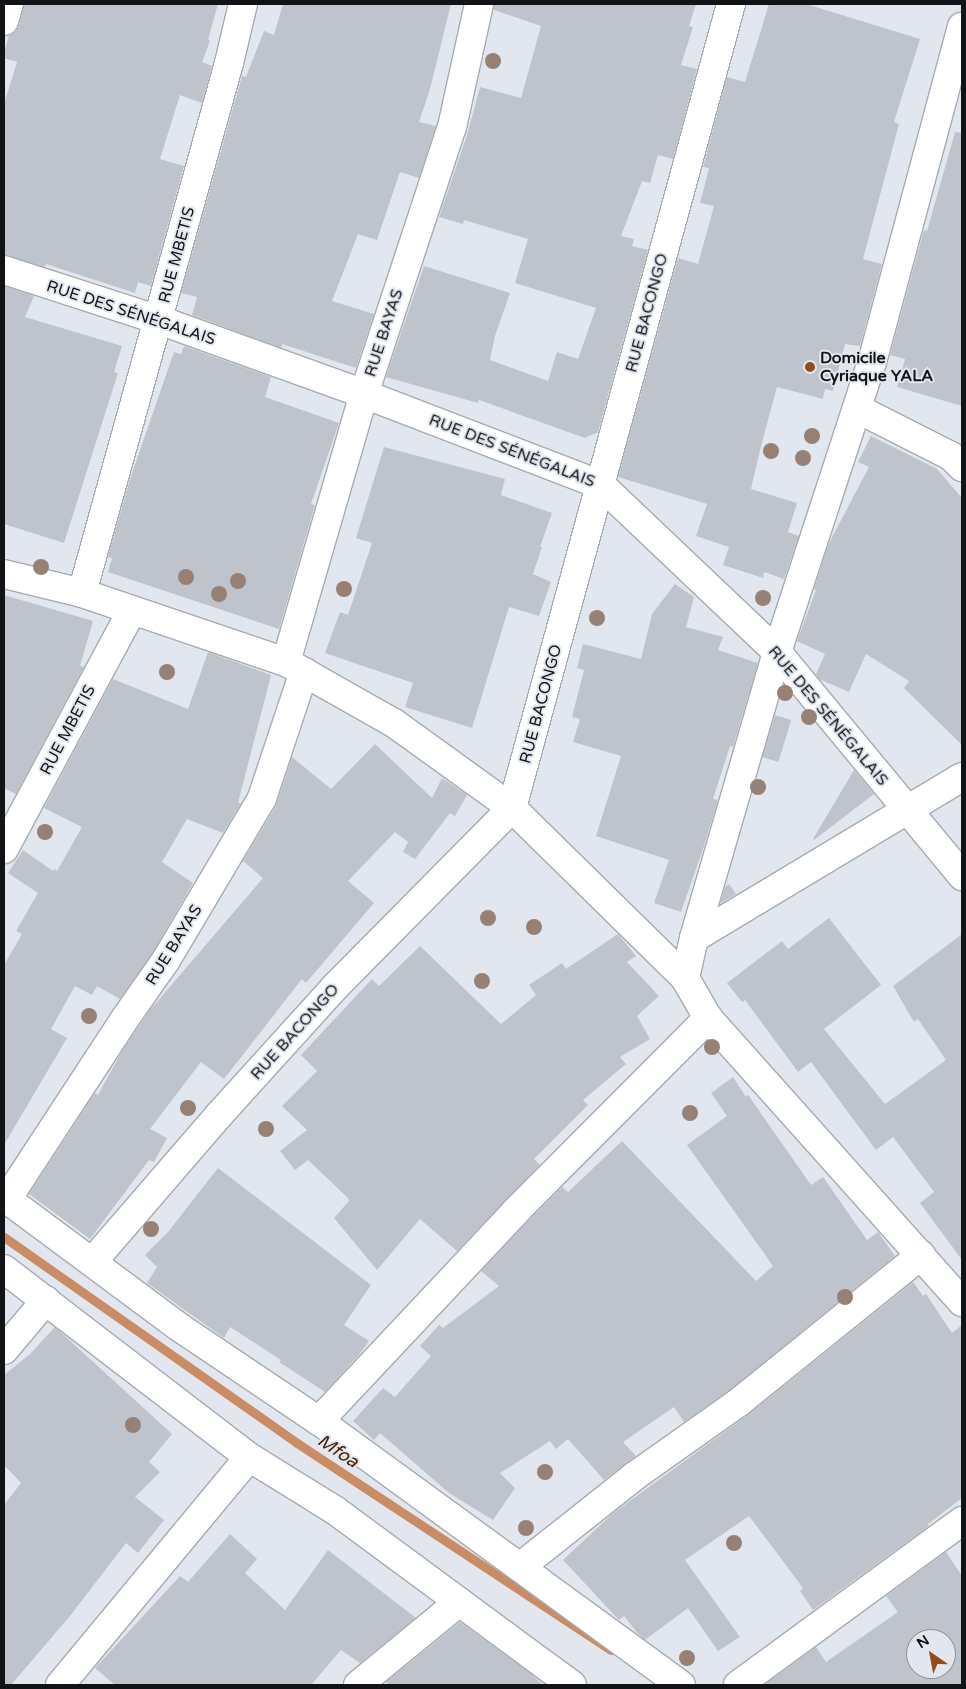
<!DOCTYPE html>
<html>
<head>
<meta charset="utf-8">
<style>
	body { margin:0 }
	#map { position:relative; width:966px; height:1689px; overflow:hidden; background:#e2e7ef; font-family:"Varela Round",sans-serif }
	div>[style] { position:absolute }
	.stream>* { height:9px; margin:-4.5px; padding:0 4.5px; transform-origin:4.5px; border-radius:4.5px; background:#ca8c64 }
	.building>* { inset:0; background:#bfc4cc; transform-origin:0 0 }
	.roads { filter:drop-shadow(1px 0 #a6abb2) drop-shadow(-1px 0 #a6abb2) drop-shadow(0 1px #a6abb2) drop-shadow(0 -1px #a6abb2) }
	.minor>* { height:28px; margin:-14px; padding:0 14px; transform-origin:14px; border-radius:14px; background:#fff }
	.trees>* { width:16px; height:16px; margin:-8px; border-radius:50%; background:#968174 }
	.dots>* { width:14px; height:14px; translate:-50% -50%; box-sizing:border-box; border:2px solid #e2e7ef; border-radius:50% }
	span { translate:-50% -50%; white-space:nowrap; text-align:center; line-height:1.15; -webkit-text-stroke:4px #e2e7ef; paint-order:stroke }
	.street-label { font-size:16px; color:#121316 }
	.poi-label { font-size:16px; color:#121316; font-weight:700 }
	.left { translate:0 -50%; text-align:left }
	.water-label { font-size:18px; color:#4a2102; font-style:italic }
	.frame { position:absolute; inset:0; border:5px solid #121316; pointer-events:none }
	.north { position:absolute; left:906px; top:1629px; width:50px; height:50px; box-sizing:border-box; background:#e2e7ef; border:1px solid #8f9298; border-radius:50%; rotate:327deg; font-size:14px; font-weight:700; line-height:20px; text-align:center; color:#121316 }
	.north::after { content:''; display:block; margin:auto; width:18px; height:22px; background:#904e1d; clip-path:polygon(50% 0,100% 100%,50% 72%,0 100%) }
</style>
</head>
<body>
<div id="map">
	<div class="stream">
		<i style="left:4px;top:1237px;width:358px;rotate:35.1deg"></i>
		<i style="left:297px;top:1443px;width:376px;rotate:33.4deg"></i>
	</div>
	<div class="building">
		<i style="clip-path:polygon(24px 4px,218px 4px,208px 40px,210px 41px,202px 62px,212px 66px,202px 103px,180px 95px,160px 159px,184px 166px,151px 286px,138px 282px,135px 293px,46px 264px,45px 267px,4px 255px,4px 104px,17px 62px,4px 58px,4px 52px,9px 36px,15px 32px,19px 25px)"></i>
		<i style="clip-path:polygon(283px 4px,451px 4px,430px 89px,419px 122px,436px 126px,419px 178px,400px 172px,377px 240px,358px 234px,332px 301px,374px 314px,356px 368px,282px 344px,281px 348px,192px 315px,197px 297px,181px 293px,242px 76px,246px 77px,264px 31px,274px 35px)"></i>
		<i style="clip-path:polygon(494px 4px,696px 4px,689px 26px,693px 27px,681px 65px,697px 69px,673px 159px,658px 155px,650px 183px,642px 181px,621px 236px,634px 239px,632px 246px,648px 250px,598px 432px,585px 438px,479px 400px,478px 403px,386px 377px,424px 266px,510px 293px,495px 336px,490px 360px,548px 381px,557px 352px,578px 359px,596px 308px,515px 283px,528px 239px,464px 220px,463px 224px,439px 217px,467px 135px,480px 87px,521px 98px,541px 26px,494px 10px)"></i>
		<i style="clip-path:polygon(769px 4px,806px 4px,920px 39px,894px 122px,899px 124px,863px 259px,882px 264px,860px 346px,845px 344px,833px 391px,825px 389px,823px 399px,777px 387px,760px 450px,751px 489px,797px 503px,788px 532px,799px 536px,784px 579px,764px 572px,763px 578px,723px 565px,729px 547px,696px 536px,707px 504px,618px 477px,678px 258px,698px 264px,714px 206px,700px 203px,709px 168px,703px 167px,727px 77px,745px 82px)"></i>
		<i style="clip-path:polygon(955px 132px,962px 133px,962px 406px,897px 387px,905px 359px,890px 355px,924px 230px,927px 231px)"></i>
		<i style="clip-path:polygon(4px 286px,34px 296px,25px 317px,122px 346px,114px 372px,118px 373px,64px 543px,4px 524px)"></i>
		<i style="clip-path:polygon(184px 346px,271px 377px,265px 397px,339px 423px,311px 504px,315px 505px,279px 629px,108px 572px,112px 558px,108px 557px,130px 479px,174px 352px,181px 354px)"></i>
		<i style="clip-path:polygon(871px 436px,937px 469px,962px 498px,962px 745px,904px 688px,909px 681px,866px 654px,849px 692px,819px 679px,816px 674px,825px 654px,797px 641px,816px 590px,814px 589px,828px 545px,869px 467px,858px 462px)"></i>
		<i style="clip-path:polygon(384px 447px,505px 479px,501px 495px,552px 513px,540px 547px,542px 547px,533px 574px,551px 582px,539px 616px,509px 607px,472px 728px,405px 707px,413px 683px,325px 653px,340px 612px,348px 615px,372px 543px,356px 538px)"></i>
		<i style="clip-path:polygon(675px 584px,694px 597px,686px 627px,723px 637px,718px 650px,758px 663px,733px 747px,730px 746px,713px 799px,718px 800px,703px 849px,681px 912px,654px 903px,669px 860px,596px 836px,621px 756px,573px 742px,580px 719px,572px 717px,584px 670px,577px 668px,583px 644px,641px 659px,652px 614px)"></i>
		<i style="clip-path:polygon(4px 595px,93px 621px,80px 666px,84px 667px,16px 794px,4px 788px)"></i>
		<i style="clip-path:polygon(208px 652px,271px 675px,238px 803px,241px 803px,223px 833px,187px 819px,162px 862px,193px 883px,153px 952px,120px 999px,97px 986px,92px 995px,75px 986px,51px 1029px,67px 1038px,4px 1145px,4px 965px,22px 934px,16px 931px,38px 893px,8px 873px,23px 850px,53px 871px,54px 869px,57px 871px,82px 827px,44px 808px,113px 679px,188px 709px)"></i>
		<i style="left:775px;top:715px;width:17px;height:44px;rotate:17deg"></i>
		<i style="clip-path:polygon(375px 744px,432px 798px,442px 778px,467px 795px,455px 816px,450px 813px,415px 859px,403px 852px,408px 842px,395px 832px,348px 881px,374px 903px,306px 983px,302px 979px,224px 1079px,201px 1062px,150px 1129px,167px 1138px,154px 1162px,149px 1160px,90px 1239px,29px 1194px,95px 1093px,98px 1095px,122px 1051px,150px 1010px,263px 878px,243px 861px,276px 806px,292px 757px,331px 789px)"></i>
		<i style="clip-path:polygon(854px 770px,874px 794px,814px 840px,813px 839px)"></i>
		<i style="clip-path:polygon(729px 884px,736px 894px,720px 904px,725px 887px)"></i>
		<i style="clip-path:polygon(829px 918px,881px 985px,824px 1029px,885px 1104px,946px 1060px,918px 1019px,914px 1022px,893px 986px,962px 934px,962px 1260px,920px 1203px,934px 1192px,893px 1137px,876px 1150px,811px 1062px,798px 1072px,745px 1000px,742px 1002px,727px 983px,782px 941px,788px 949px)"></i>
		<i style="clip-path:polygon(618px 934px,636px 956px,627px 962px,659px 996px,637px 1016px,650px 1039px,620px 1057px,626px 1064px,583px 1100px,588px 1105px,534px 1159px,540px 1165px,457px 1251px,420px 1219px,377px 1270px,334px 1218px,349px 1201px,348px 1198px,308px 1160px,295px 1170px,280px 1151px,307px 1130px,282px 1106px,317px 1071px,301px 1055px,372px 979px,379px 986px,420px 946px,501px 1024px,536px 995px,529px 985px,562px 963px,566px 969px)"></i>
		<i style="clip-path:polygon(733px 1077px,746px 1097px,748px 1095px,811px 1185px,823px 1177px,867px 1240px,878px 1232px,895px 1256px,730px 1390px,684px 1422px,674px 1407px,623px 1442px,636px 1456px,604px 1480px,568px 1439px,556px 1449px,550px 1441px,500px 1473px,515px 1488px,493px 1520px,449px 1493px,380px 1433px,374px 1440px,353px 1421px,383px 1388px,395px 1397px,431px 1356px,420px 1346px,439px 1325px,443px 1328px,499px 1286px,481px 1271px,526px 1223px,562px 1187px,568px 1192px,622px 1141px,756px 1281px,773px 1266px,687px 1145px,727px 1116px,711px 1093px)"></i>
		<i style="clip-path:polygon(218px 1168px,371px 1285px,344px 1325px,369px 1341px,358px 1356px,325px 1392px,279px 1362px,281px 1360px,230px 1327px,224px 1338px,147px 1283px,157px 1267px,145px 1255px,168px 1232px)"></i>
		<i style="clip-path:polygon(913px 1282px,923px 1296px,926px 1294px,952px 1333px,962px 1325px,962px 1498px,928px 1524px,929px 1526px,813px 1610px,800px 1591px,803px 1588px,749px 1516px,685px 1560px,740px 1637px,718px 1651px,688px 1608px,645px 1640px,638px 1634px,624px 1616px,619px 1620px,563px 1560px,612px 1514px,749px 1414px)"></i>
		<i style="clip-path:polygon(55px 1327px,172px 1434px,149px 1462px,160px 1472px,135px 1497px,164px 1520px,138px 1553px,126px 1543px,70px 1616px,11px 1685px,4px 1685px,4px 1505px,21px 1483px,4px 1465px,4px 1375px,30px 1354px)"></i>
		<i style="clip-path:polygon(230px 1534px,257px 1559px,245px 1573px,285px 1610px,328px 1550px,416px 1618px,360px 1663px,341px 1650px,311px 1685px,115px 1685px,95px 1668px,180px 1576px,188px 1582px)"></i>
		<i style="clip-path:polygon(evenodd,946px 1552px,962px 1576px,962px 1685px,764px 1685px,816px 1647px,826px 1662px,898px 1612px,886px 1596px,946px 1552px,916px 1639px,946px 1639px,946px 1669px,916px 1669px,916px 1639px)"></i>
		<i style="clip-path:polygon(460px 1622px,530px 1673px,543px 1685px,390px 1685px,386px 1682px)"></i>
	</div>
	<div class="roads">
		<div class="minor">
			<i style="left:4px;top:21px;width:18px;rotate:-74deg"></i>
			<i style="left:4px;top:270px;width:163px;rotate:17.9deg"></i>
			<i style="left:159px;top:320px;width:218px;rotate:19.8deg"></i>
			<i style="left:364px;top:394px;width:254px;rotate:21deg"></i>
			<i style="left:601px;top:485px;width:243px;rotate:43.5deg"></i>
			<i style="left:777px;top:652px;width:291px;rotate:50.4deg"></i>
			<i style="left:858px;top:409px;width:104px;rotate:26.8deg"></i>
			<i style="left:951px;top:456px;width:16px;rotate:45deg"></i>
			<i style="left:4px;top:574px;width:80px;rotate:13.7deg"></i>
			<i style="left:82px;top:593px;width:215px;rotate:18.7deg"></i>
			<i style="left:286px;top:662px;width:124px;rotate:29.5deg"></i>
			<i style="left:394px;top:723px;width:145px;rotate:35.8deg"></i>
			<i style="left:512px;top:808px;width:243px;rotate:44.5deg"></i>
			<i style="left:685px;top:978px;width:46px;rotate:60.1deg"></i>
			<i style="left:708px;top:1018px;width:381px;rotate:48.2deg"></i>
			<i style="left:82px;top:593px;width:550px;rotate:-74.5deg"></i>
			<i style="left:229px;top:63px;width:61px;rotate:-76.7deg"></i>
			<i style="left:286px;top:662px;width:279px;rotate:-73.8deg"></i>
			<i style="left:364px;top:394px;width:281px;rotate:-71.8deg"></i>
			<i style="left:452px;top:127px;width:126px;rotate:-77.6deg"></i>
			<i style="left:4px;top:849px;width:271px;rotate:-61.8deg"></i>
			<i style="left:694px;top:938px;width:313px;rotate:-31deg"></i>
			<i style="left:685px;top:978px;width:41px;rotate:-77.3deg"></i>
			<i style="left:694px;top:938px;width:298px;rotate:-73.8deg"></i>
			<i style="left:777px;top:652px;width:305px;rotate:-71.9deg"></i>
			<i style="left:872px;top:362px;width:347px;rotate:-75deg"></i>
			<i style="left:4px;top:1197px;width:218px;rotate:36.6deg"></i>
			<i style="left:179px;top:1327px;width:169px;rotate:33.9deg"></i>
			<i style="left:319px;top:1421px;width:448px;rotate:36.1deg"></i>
			<i style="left:7px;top:1199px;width:214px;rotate:-56.8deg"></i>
			<i style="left:124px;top:1020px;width:73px;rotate:-55deg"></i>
			<i style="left:166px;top:960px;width:188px;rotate:-59.3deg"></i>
			<i style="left:262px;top:798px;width:133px;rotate:-71.6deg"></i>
			<i style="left:93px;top:1261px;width:193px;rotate:-49.2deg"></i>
			<i style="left:219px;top:1115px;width:171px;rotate:-47.8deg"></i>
			<i style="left:334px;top:988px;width:253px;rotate:-45.3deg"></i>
			<i style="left:512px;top:808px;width:833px;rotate:-74.76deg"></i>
			<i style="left:4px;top:1269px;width:309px;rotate:37.5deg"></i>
			<i style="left:249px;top:1457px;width:102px;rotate:31.8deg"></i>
			<i style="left:336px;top:1511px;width:293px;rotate:36.4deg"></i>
			<i style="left:4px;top:1350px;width:65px;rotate:-50deg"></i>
			<i style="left:319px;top:1421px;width:287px;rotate:-46.8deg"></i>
			<i style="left:515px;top:1212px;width:274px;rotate:-45.1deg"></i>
			<i style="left:520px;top:1567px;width:148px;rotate:-38.4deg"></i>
			<i style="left:636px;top:1475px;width:126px;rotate:-35.3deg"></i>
			<i style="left:739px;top:1402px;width:234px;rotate:-38.9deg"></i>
			<i style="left:60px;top:1685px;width:296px;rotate:-50.3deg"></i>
			<i style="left:358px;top:1685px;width:131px;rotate:-39.4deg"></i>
			<i style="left:738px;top:1685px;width:278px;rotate:-36.2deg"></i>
		</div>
	</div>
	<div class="trees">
		<i style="left:493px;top:61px"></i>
		<i style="left:812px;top:436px"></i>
		<i style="left:771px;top:451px"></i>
		<i style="left:803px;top:458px"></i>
		<i style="left:41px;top:567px"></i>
		<i style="left:186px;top:577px"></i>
		<i style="left:238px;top:581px"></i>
		<i style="left:344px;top:589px"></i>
		<i style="left:219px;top:594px"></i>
		<i style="left:763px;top:598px"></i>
		<i style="left:597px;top:618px"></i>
		<i style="left:167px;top:672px"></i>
		<i style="left:785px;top:693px"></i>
		<i style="left:809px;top:717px"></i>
		<i style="left:758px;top:787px"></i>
		<i style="left:45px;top:832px"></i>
		<i style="left:488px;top:918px"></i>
		<i style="left:534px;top:927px"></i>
		<i style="left:482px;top:981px"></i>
		<i style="left:89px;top:1016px"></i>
		<i style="left:712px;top:1047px"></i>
		<i style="left:188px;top:1108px"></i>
		<i style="left:690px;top:1113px"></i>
		<i style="left:266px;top:1129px"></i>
		<i style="left:151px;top:1229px"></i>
		<i style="left:845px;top:1297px"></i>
		<i style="left:133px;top:1425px"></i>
		<i style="left:545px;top:1472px"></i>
		<i style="left:526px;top:1528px"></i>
		<i style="left:734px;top:1543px"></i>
		<i style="left:687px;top:1658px"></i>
	</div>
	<div class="dots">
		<i style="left:810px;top:367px;background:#904e1d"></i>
	</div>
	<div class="street-label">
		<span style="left:177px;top:255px;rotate:-75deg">RUE MBETIS</span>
		<span style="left:131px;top:313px;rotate:18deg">RUE DES SÉNÉGALAIS</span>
		<span style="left:647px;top:313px;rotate:-75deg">RUE BACONGO</span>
		<span style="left:384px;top:333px;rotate:-72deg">RUE BAYAS</span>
		<span style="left:512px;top:451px;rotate:21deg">RUE DES SÉNÉGALAIS</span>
		<span style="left:541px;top:704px;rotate:-75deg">RUE BACONGO</span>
		<span style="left:828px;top:716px;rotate:50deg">RUE DES SÉNÉGALAIS</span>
		<span style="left:68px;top:730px;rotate:-62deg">RUE MBETIS</span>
		<span style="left:174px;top:945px;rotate:-58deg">RUE BAYAS</span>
		<span style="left:295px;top:1032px;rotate:-48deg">RUE BACONGO</span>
	</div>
	<div class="poi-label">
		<span class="left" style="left:820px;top:367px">Domicile<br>Cyriaque YALA</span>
	</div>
	<div class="water-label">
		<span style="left:338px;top:1451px;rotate:34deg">Mfoa</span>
	</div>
	<div class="frame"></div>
	<div class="north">N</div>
</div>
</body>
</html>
